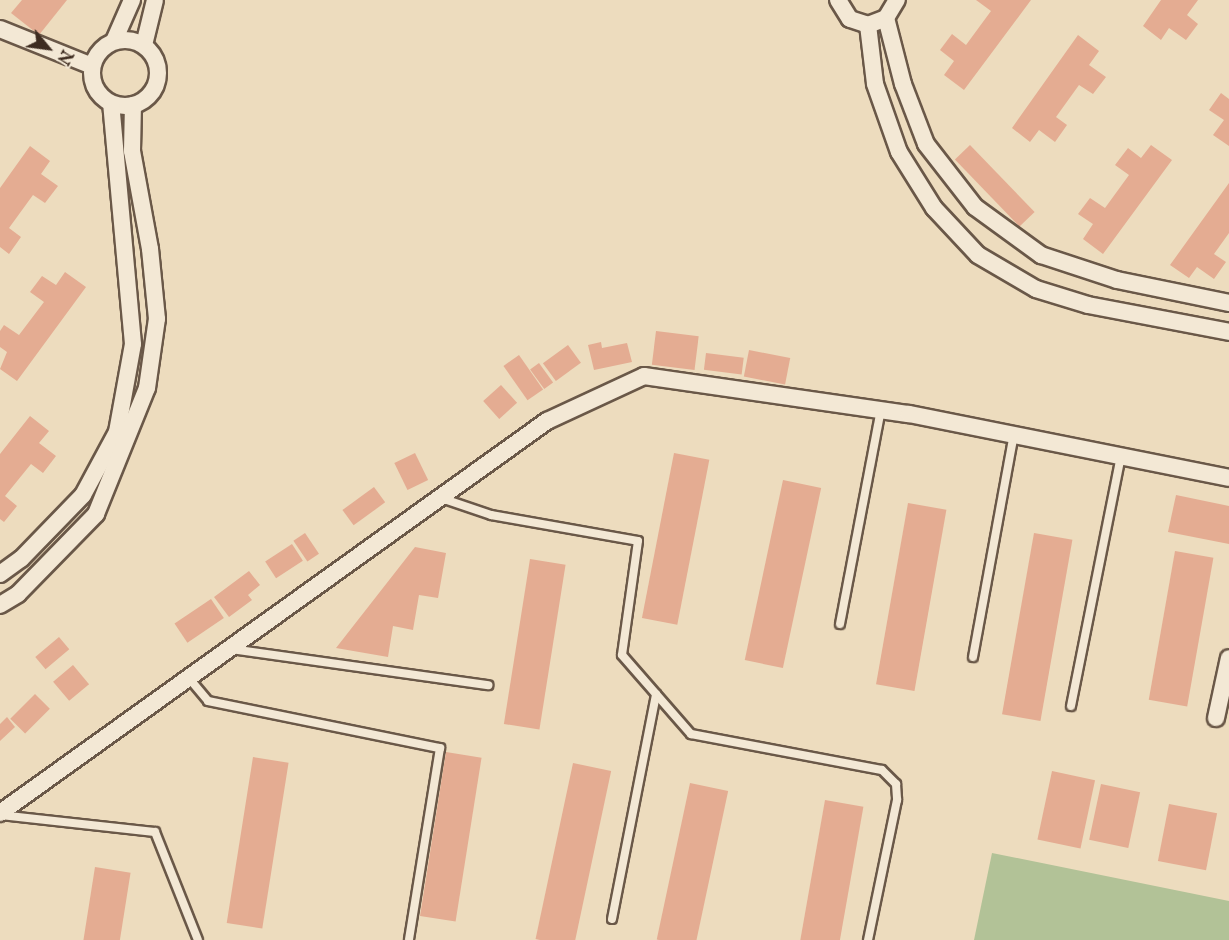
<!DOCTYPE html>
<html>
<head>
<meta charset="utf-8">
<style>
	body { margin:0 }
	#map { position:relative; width:1229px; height:940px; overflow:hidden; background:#eddcbe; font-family:"IM FELL English",serif }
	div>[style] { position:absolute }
	.green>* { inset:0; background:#b2c297 }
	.building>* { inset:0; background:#e4ac92; transform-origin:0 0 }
	.roads { filter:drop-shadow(2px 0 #6a5848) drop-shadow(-2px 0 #6a5848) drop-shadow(0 2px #6a5848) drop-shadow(0 -2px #6a5848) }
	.service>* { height:8px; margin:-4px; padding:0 4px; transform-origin:4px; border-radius:4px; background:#f3e8d5 }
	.minor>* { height:16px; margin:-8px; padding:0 8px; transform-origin:8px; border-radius:8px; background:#f3e8d5 }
	.minor>.ring { margin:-8px; padding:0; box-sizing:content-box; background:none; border:16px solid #f3e8d5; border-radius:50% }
	span { translate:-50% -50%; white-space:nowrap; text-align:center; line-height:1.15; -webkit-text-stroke:4.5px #f3e8d5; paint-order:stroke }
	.north { position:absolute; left:18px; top:18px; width:60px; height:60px; -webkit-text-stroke:4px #f3e8d5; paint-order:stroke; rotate:119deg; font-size:16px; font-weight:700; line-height:24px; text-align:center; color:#3e2c20 }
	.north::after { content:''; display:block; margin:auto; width:21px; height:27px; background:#3e2c20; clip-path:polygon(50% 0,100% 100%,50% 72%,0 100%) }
</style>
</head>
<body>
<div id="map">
	<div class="green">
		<i style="clip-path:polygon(992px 853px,1229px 901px,1229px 940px,974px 940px)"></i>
	</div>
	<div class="building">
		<i style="clip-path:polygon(22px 0,67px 0,39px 35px,11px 13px)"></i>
		<i style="clip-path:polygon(976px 0,1031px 0,964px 90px,944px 75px,954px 61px,940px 50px,952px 34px,966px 45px,991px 11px)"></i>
		<i style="clip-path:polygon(1161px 0,1198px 0,1187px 15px,1198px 24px,1186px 40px,1169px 28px,1161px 40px,1143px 26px)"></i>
		<i style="clip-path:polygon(1078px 35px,1099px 51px,1089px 65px,1106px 77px,1093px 94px,1079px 85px,1056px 117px,1067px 125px,1055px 142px,1039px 130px,1030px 142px,1012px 128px)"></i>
		<i style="clip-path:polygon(1221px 93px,1229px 99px,1229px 146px,1213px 135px,1224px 120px,1209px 110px)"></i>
		<i style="left:970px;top:145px;width:93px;height:21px;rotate:46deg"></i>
		<i style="clip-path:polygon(1151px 145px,1172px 160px,1103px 254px,1083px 239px,1093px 224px,1078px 214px,1090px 198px,1105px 208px,1129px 175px,1115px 165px,1128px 148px,1141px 158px)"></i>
		<i style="clip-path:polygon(30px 146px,50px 161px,41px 174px,58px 186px,45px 203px,33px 195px,9px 228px,21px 237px,9px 254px,0 247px,0 188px)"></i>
		<i style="clip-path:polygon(1229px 183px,1229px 233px,1214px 254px,1226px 262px,1214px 279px,1197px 267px,1189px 278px,1170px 265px)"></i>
		<i style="clip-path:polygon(65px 272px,86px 287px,17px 381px,0 369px,7px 352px,0 347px,0 331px,4px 325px,19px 335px,44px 302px,30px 292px,42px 276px,56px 285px)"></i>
		<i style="left:656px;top:331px;width:43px;height:34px;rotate:7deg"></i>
		<i style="clip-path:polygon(601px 342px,602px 348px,627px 343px,632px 362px,594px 370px,588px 345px)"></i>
		<i style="left:568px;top:345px;width:22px;height:31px;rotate:54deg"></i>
		<i style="left:749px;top:350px;width:42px;height:27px;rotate:11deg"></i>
		<i style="left:706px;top:353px;width:38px;height:17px;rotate:7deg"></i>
		<i style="left:519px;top:355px;width:42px;height:19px;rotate:55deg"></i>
		<i style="left:539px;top:363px;width:24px;height:11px;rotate:54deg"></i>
		<i style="left:501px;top:385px;width:24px;height:24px;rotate:48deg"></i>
		<i style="clip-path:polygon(30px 416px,49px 431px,39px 443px,56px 456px,43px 473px,31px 464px,5px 496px,17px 506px,4px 522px,0 519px,0 454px)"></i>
		<i style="left:415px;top:453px;width:30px;height:23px;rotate:64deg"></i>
		<i style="left:674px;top:453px;width:36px;height:168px;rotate:11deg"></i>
		<i style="left:783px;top:480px;width:39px;height:184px;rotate:12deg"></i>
		<i style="left:374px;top:487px;width:19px;height:39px;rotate:54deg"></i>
		<i style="clip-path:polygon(1176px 495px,1229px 506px,1229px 544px,1168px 532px)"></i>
		<i style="left:908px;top:503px;width:39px;height:184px;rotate:10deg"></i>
		<i style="left:305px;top:533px;width:25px;height:14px;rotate:56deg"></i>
		<i style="left:1034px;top:533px;width:39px;height:184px;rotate:10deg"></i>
		<i style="left:292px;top:544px;width:20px;height:32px;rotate:57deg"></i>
		<i style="clip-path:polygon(415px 547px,446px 553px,438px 598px,419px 595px,413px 630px,393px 626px,388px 657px,336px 648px)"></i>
		<i style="left:1175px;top:551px;width:39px;height:151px;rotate:10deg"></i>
		<i style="left:530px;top:559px;width:36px;height:167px;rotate:9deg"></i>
		<i style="clip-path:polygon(249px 571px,260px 585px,248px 595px,252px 600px,229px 617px,214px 597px)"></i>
		<i style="left:211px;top:599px;width:23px;height:44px;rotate:56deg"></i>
		<i style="left:59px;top:637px;width:16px;height:31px;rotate:50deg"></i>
		<i style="left:73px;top:665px;width:25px;height:26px;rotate:50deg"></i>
		<i style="left:35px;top:694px;width:21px;height:35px;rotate:45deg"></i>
		<i style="clip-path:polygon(7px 717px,15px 727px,0 741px,0 724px)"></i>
		<i style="left:446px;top:752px;width:36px;height:166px;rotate:9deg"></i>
		<i style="left:253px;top:757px;width:36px;height:168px;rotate:9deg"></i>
		<i style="left:573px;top:763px;width:39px;height:180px;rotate:12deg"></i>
		<i style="left:1052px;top:771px;width:44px;height:70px;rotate:12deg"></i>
		<i style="left:690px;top:783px;width:39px;height:160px;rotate:12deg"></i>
		<i style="left:1101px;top:784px;width:40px;height:57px;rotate:12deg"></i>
		<i style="left:825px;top:800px;width:39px;height:143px;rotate:10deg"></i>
		<i style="left:1169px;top:804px;width:49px;height:58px;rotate:11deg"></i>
		<i style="left:95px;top:867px;width:36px;height:74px;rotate:9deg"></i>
	</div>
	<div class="roads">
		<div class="service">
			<i style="left:441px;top:498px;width:53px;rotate:18.8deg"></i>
			<i style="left:491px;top:515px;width:149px;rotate:10deg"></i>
			<i style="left:638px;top:541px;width:115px;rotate:98deg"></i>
			<i style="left:622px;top:655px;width:105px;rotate:48.9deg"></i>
			<i style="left:691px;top:734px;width:194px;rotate:10.7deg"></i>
			<i style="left:882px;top:770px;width:20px;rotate:45deg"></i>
			<i style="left:896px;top:784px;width:16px;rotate:86deg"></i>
			<i style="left:897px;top:800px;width:143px;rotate:101.7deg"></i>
			<i style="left:840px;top:624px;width:218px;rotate:-79.2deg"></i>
			<i style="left:231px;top:649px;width:260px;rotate:8deg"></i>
			<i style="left:973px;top:657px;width:227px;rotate:-79.6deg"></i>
			<i style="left:188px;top:677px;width:31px;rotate:50deg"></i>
			<i style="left:208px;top:701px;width:237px;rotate:11.5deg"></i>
			<i style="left:440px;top:748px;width:194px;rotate:99.2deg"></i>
			<i style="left:1071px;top:706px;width:255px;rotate:-78.7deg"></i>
			<i style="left:0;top:815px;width:156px;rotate:6.3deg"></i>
			<i style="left:155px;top:832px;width:116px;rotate:68.3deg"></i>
			<i style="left:612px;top:919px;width:229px;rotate:-78.9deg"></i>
		</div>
		<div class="minor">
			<i style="left:838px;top:0;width:22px;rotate:58deg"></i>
			<i style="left:850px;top:19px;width:19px;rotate:18deg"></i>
			<i style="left:868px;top:25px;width:19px;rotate:-21deg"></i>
			<i style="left:886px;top:18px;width:21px;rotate:-59deg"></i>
			<i style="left:886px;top:18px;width:68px;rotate:75.6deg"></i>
			<i style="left:903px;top:84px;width:64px;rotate:69deg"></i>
			<i style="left:926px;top:144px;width:80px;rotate:52.1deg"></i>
			<i style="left:975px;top:207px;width:82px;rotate:36deg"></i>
			<i style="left:1041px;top:255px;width:80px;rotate:18.2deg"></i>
			<i style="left:1117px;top:280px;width:114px;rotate:11.6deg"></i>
			<i style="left:868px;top:25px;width:59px;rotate:83.2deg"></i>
			<i style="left:875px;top:84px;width:72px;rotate:70.6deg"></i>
			<i style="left:899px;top:152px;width:66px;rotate:58deg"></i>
			<i style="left:934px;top:208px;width:64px;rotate:46.9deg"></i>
			<i style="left:978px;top:255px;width:67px;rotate:30.4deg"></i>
			<i style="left:1036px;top:289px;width:54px;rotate:17.1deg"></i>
			<i style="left:1088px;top:305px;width:144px;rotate:10.8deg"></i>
			<i style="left:0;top:29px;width:99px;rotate:21.9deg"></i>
			<i class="ring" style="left:92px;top:40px;width:50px;height:50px"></i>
			<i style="left:114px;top:41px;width:45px;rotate:-66.3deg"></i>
			<i style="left:144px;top:45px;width:46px;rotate:-76.3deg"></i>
			<i style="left:0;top:574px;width:26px;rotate:-36deg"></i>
			<i style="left:21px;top:559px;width:89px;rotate:-45.9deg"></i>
			<i style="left:83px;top:495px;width:72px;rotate:-61.6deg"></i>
			<i style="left:117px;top:432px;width:89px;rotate:-79.7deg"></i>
			<i style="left:133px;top:344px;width:241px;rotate:-95.2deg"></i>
			<i style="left:0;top:605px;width:21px;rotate:-31deg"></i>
			<i style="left:18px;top:594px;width:112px;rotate:-45.7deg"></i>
			<i style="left:96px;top:514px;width:136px;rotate:-68deg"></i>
			<i style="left:147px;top:388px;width:70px;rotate:-81.8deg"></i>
			<i style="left:157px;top:319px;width:70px;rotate:-95.7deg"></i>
			<i style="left:150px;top:249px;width:100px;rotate:-100.4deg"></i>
			<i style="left:132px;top:151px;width:46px;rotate:-88.8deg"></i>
			<i style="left:1216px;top:718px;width:61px;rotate:-77.8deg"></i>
			<i style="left:0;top:813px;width:673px;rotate:-35.63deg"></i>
			<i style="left:547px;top:421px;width:107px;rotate:-24.9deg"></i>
			<i style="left:644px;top:376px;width:268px;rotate:8.2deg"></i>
			<i style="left:909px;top:414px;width:326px;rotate:11.3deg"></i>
		</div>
	</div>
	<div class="north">N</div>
</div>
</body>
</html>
